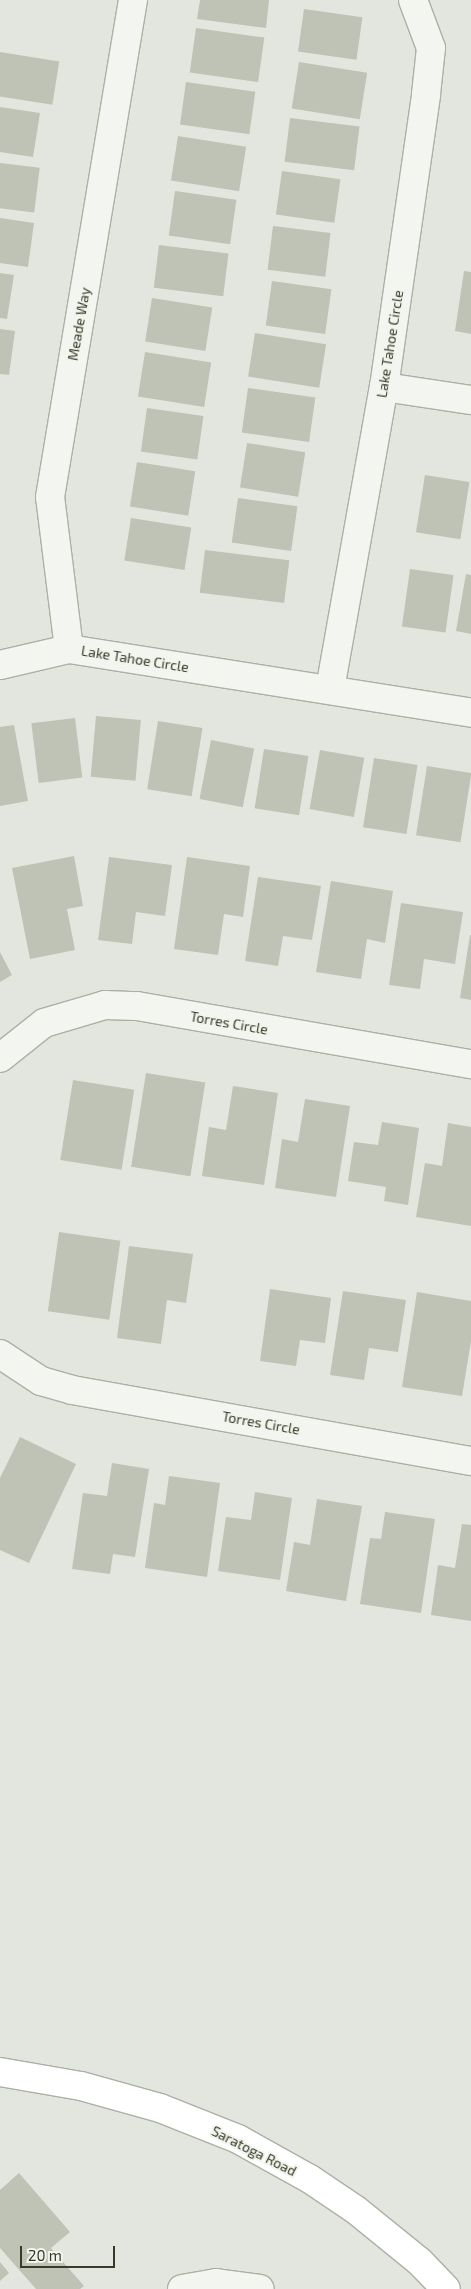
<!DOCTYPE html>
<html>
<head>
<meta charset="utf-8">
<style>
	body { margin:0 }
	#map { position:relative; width:471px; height:2289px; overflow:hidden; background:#e3e6de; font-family:"Exo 2",sans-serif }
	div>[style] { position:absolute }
	.building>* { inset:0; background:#bec3b5; transform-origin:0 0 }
	.roads { filter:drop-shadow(1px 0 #abb0a4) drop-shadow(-1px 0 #abb0a4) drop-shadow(0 1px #abb0a4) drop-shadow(0 -1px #abb0a4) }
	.street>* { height:28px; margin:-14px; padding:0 14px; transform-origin:14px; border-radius:14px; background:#f3f5f0 }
	.secondary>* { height:28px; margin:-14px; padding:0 14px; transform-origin:14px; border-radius:14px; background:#fff }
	span { translate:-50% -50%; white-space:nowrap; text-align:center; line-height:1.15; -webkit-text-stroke:4px #f2f4ed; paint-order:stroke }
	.street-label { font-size:14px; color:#343c28 }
	.scale { position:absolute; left:20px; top:2246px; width:95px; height:22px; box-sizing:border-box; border:2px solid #343c28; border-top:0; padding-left:6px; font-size:15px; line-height:18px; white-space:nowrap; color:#343c28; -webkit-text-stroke:4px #f2f4ed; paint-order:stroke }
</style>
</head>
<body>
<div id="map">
	<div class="building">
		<i style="clip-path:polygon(200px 0,269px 0,266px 28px,197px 19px)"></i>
		<i style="left:304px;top:9px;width:59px;height:43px;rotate:8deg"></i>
		<i style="left:196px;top:28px;width:69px;height:45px;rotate:8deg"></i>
		<i style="left:0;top:52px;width:60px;height:44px;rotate:9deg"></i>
		<i style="left:299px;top:62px;width:69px;height:47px;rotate:9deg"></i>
		<i style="left:186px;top:82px;width:70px;height:43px;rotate:8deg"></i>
		<i style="clip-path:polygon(0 107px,40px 113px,33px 157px,0 152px)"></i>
		<i style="left:290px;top:118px;width:70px;height:44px;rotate:7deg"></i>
		<i style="left:178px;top:136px;width:69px;height:45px;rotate:9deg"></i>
		<i style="left:0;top:163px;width:40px;height:45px;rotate:7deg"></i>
		<i style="left:282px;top:171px;width:59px;height:44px;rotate:8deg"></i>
		<i style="left:175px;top:191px;width:62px;height:45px;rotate:8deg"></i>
		<i style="clip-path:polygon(0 218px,34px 223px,28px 267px,0 263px)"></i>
		<i style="left:273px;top:226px;width:58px;height:44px;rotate:7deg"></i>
		<i style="left:159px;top:245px;width:70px;height:43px;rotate:7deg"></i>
		<i style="clip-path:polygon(464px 271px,471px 272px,471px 334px,455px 331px)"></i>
		<i style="clip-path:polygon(0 273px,14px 275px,7px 319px,0 318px)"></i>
		<i style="left:272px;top:281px;width:60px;height:45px;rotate:8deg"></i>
		<i style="left:152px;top:298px;width:61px;height:44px;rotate:9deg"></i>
		<i style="clip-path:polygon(0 329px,15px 331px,9px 375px,0 374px)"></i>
		<i style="left:255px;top:333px;width:72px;height:44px;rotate:9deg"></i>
		<i style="left:145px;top:352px;width:67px;height:45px;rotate:9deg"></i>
		<i style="left:248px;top:388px;width:68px;height:45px;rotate:8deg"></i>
		<i style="left:147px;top:408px;width:57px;height:44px;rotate:8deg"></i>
		<i style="left:247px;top:443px;width:59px;height:45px;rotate:9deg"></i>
		<i style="left:137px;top:462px;width:59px;height:45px;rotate:9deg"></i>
		<i style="left:425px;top:475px;width:45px;height:58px;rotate:9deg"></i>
		<i style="left:238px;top:498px;width:60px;height:45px;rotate:8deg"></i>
		<i style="left:131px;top:518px;width:61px;height:43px;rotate:9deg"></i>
		<i style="left:205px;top:550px;width:85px;height:43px;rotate:7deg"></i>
		<i style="left:410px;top:569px;width:44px;height:58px;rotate:8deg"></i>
		<i style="clip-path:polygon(466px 574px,471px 575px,471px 634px,456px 631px)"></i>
		<i style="left:96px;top:716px;width:45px;height:61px;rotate:5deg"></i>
		<i style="left:75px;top:718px;width:60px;height:44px;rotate:83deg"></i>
		<i style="left:158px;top:721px;width:45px;height:69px;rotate:9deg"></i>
		<i style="clip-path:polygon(14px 725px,28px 801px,0 806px,0 727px)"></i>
		<i style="left:211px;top:740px;width:44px;height:60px;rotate:11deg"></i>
		<i style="left:264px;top:749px;width:45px;height:60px;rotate:9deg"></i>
		<i style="left:320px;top:750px;width:45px;height:60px;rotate:10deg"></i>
		<i style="left:374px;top:758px;width:44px;height:70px;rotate:9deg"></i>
		<i style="left:427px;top:766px;width:45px;height:70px;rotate:9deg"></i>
		<i style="clip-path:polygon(74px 856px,83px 906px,67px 909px,75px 950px,30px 959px,12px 868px)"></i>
		<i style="clip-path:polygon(109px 857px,172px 865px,165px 916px,136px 912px,132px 944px,98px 940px)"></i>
		<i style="clip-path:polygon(187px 857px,250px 866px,243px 917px,224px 914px,218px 955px,174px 949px)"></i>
		<i style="clip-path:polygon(258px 877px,321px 886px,312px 940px,283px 936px,278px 966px,245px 961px)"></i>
		<i style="clip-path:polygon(331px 881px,393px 891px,385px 943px,367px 939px,361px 979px,316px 972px)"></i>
		<i style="clip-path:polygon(401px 903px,463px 912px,455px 964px,424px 959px,420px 989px,389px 985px)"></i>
		<i style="clip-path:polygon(470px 935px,471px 935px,471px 1000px,460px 998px)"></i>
		<i style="clip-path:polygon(0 952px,12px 975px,0 982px)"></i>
		<i style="left:146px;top:1073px;width:60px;height:95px;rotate:9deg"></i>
		<i style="left:73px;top:1080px;width:62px;height:81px;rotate:9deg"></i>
		<i style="clip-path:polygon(233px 1086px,278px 1093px,264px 1185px,202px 1176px,209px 1127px,226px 1130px)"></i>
		<i style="clip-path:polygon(305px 1099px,350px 1106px,336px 1197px,275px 1188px,282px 1139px,298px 1142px)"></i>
		<i style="clip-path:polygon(382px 1122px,419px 1128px,408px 1205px,384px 1201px,386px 1187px,348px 1181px,354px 1142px,378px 1145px)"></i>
		<i style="clip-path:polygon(448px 1123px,471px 1127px,471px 1226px,416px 1217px,425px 1163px,442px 1166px)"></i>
		<i style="left:59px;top:1232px;width:62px;height:80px;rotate:8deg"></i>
		<i style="clip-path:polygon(129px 1246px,193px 1254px,186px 1303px,167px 1300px,161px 1344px,117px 1338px)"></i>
		<i style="clip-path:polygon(270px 1289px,331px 1298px,325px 1343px,300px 1340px,296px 1366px,260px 1361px)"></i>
		<i style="clip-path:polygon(343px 1291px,406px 1300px,398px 1352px,369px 1348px,364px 1380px,330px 1375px)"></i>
		<i style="clip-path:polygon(417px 1292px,471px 1301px,471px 1341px,462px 1396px,402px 1387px)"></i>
		<i style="clip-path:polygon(20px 1437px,76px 1464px,29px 1563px,0 1550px,0 1478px)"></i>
		<i style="clip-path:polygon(112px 1463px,149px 1469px,135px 1557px,113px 1554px,110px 1574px,72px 1569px,83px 1493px,107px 1496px)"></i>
		<i style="clip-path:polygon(169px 1476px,220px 1483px,207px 1577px,145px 1568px,154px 1503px,165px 1505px)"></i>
		<i style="clip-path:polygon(255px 1492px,292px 1498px,280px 1580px,218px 1571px,226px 1517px,251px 1520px)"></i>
		<i style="clip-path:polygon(317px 1499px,362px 1506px,346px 1601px,286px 1591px,294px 1542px,310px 1545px)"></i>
		<i style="clip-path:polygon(385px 1512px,435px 1519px,421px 1613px,360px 1604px,370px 1538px,381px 1539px)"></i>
		<i style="clip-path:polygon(462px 1524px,471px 1525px,471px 1621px,431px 1615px,438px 1565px,455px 1568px)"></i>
		<i style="clip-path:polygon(19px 2173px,70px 2232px,51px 2248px,84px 2286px,80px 2289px,36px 2289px,0 2248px,0 2190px)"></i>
		<i style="clip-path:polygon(0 2262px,9px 2273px,0 2281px)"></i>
	</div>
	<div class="roads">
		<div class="street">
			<i style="left:384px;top:387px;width:88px;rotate:8.5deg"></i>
			<i style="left:69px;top:649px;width:153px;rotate:-97.1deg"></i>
			<i style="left:50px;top:497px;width:504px;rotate:-80.52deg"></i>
			<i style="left:0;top:665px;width:71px;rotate:-13.1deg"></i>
			<i style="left:69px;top:649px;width:407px;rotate:9deg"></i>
			<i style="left:330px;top:689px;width:307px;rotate:-79.9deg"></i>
			<i style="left:384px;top:387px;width:296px;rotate:-81.8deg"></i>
			<i style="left:426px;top:94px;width:46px;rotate:-83.8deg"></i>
			<i style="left:431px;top:48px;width:51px;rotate:-110.6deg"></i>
			<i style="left:0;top:1058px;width:56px;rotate:-38.5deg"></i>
			<i style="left:44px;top:1023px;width:64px;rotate:-16.4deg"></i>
			<i style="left:105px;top:1005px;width:32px;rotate:2deg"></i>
			<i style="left:137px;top:1006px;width:339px;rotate:9.9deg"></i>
			<i style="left:0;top:1354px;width:49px;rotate:33.4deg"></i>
			<i style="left:41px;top:1381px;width:32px;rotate:16deg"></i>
			<i style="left:72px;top:1390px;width:405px;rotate:10.1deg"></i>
			<i style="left:182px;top:2289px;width:35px;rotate:-10deg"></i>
			<i style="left:216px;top:2283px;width:44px;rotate:7.8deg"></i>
		</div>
		<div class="secondary">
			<i style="left:0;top:2072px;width:82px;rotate:9.8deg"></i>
			<i style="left:81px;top:2086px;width:82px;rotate:15.6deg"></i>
			<i style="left:160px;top:2108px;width:84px;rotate:21.7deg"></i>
			<i style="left:238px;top:2139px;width:82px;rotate:29.1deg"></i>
			<i style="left:310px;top:2179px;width:55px;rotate:34deg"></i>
			<i style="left:356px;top:2210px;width:82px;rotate:39.1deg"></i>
			<i style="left:420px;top:2262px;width:37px;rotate:46deg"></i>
		</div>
	</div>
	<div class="street-label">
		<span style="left:79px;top:324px;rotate:-80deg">Meade Way</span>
		<span style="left:390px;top:344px;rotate:-81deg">Lake Tahoe Circle</span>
		<span style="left:135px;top:659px;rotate:9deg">Lake Tahoe Circle</span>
		<span style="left:229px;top:1023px;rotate:10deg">Torres Circle</span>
		<span style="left:261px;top:1423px;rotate:10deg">Torres Circle</span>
		<span style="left:254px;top:2151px;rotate:27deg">Saratoga Road</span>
	</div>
	<div class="scale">20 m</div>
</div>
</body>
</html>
